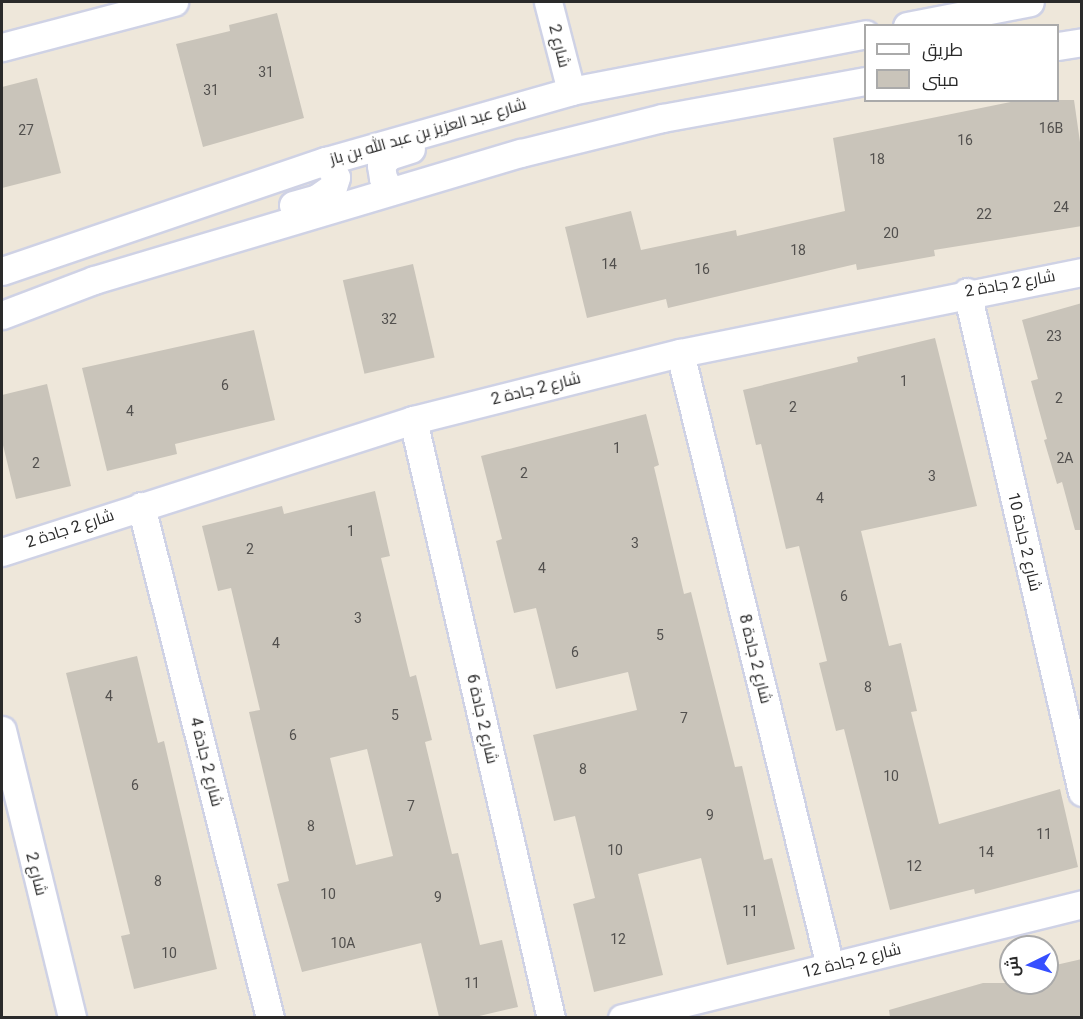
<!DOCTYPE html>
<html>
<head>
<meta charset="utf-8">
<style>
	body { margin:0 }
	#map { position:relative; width:1083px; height:1019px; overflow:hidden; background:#eee7da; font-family:Roboto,Cairo,sans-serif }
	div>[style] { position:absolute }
	.building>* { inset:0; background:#c9c4ba; transform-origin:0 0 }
	.path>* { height:4px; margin-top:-2px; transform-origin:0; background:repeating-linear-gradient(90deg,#ccc 0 4.5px,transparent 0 7.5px) }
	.roads { filter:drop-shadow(2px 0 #cfd2e5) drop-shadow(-2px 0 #cfd2e5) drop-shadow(0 2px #cfd2e5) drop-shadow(0 -2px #cfd2e5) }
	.minor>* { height:27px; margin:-13.5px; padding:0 13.5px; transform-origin:13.5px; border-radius:13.5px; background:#fff }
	span { translate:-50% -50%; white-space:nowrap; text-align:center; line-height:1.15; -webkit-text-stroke:4.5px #fff; paint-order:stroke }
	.number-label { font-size:14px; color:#52504e }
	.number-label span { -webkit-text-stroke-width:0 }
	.street-label { font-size:16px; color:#2a2a2a }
	.frame { position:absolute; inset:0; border:3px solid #2a2a2a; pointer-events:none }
	.legend { position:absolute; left:864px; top:24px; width:195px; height:78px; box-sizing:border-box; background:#fff; border:2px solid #aaa; margin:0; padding:8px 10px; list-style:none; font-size:18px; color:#2a2a2a }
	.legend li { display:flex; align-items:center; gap:12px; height:30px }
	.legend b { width:30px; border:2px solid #aaa }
	.north { position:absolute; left:999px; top:935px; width:60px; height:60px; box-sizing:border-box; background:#fff; border:2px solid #aaa; border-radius:50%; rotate:265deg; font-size:16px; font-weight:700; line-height:24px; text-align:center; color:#2a2a2a }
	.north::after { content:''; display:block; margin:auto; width:21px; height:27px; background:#364fff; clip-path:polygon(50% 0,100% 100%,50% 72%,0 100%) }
</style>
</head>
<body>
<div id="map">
	<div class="building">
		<i style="clip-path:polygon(277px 13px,304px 118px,203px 147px,176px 44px,230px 31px,229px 25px)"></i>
		<i style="clip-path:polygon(37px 78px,61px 173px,2px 188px,2px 87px)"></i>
		<i style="clip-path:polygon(1020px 100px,1074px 100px,1082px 156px,1082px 226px,934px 250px,935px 256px,857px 270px,856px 264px,668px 308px,666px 299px,587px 318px,565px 227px,631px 211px,641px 250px,736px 230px,737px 236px,845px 211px,833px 138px)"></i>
		<i style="left:413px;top:264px;width:96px;height:72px;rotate:77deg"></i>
		<i style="clip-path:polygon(1082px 303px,1082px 530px,1075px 530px,1062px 482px,1057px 484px,1044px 440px,1047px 439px,1031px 381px,1038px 379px,1022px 320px)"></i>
		<i style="clip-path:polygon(254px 330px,275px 420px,175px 444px,177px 454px,107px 471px,82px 368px)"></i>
		<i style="clip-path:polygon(935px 338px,977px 506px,861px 531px,889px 646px,901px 643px,917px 711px,911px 712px,939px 824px,1060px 789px,1078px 867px,975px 894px,974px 889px,890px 910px,844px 729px,836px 731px,819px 663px,827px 661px,799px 546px,786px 549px,761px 444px,756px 445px,743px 390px,858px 362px,857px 357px)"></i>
		<i style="clip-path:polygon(47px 384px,71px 486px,16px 499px,2px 441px,2px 395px)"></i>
		<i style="clip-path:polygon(646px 414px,659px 465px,654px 467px,684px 594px,691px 592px,735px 767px,742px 766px,764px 860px,772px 858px,795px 949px,727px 965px,701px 858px,638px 874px,663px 975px,594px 992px,573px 904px,595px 898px,575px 816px,554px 821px,533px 735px,637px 710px,628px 672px,556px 689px,536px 608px,514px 613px,496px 541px,502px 539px,481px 456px)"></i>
		<i style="clip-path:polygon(evenodd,375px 491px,390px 556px,381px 558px,410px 677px,416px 675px,432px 740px,425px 742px,452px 854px,458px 853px,480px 945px,502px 940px,518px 1007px,475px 1017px,439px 1017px,421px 943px,302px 972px,277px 884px,289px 881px,249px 712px,260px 710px,231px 588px,218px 591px,202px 526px,282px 506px,284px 514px,375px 491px,367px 749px,393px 856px,356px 865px,330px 758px,367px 749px)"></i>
		<i style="clip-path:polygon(137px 656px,158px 743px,164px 741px,217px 969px,134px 989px,121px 936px,130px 934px,66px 673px)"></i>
		<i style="clip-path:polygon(1082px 959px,1082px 1017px,890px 1017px,889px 1010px,983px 983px,1047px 983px,1047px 967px)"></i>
	</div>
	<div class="path">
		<i style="left:2px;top:1017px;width:1px;rotate:90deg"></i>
	</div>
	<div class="roads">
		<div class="minor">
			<i style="left:548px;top:2px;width:92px;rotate:75.5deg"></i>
			<i style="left:907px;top:26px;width:125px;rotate:-11deg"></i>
			<i style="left:1058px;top:46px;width:24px;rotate:-9deg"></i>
			<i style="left:2px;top:47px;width:178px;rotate:-14.7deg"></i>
			<i style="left:391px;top:191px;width:15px;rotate:-122deg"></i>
			<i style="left:383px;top:178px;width:13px;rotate:-99deg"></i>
			<i style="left:381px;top:165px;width:12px;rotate:-48deg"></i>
			<i style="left:389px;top:156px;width:23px;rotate:-18deg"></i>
			<i style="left:293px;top:205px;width:25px;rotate:-16deg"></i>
			<i style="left:317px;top:198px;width:19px;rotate:-35deg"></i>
			<i style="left:333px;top:187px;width:10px;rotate:-73deg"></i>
			<i style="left:336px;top:177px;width:19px;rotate:-122deg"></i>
			<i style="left:2px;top:271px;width:342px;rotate:-18.8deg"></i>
			<i style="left:326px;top:161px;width:255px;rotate:-15.9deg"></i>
			<i style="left:571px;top:91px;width:300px;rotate:-10.9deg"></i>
			<i style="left:967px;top:292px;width:513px;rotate:77.05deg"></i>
			<i style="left:2px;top:315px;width:98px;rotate:-20.8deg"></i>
			<i style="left:94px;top:280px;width:445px;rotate:-16.6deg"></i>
			<i style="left:521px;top:153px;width:145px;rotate:-13.9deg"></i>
			<i style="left:662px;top:118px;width:207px;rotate:-10.3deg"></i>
			<i style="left:680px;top:353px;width:631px;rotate:76.25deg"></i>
			<i style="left:413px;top:420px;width:614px;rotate:77.01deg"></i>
			<i style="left:141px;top:506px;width:528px;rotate:75.86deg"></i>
			<i style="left:2px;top:552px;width:432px;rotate:-17.8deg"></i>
			<i style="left:413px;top:420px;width:275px;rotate:-14.1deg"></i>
			<i style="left:680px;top:353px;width:410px;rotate:-11.4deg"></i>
			<i style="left:2px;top:730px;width:296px;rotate:76.3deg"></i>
			<i style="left:622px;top:1018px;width:474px;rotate:-13.9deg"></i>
		</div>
	</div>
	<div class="number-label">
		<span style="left:266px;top:72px">31</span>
		<span style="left:211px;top:90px">31</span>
		<span style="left:1051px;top:128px">16B</span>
		<span style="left:26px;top:130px">27</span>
		<span style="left:965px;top:140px">16</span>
		<span style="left:877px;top:159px">18</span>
		<span style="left:1061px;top:207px">24</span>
		<span style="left:984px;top:214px">22</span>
		<span style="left:891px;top:233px">20</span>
		<span style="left:798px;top:250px">18</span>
		<span style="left:609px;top:264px">14</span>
		<span style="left:702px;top:269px">16</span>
		<span style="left:389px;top:319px">32</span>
		<span style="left:1054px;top:336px">23</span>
		<span style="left:904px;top:381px">1</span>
		<span style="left:225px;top:385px">6</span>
		<span style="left:1059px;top:398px">2</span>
		<span style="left:793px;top:407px">2</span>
		<span style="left:130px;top:411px">4</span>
		<span style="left:617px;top:448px">1</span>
		<span style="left:1065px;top:458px">2A</span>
		<span style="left:36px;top:463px">2</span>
		<span style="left:524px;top:473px">2</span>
		<span style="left:932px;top:476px">3</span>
		<span style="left:820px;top:498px">4</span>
		<span style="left:351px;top:531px">1</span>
		<span style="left:635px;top:543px">3</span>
		<span style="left:250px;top:549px">2</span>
		<span style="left:542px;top:568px">4</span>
		<span style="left:844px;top:596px">6</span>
		<span style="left:358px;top:618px">3</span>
		<span style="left:660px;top:635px">5</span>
		<span style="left:276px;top:643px">4</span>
		<span style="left:575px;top:652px">6</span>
		<span style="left:868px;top:687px">8</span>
		<span style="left:109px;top:696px">4</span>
		<span style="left:395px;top:715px">5</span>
		<span style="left:684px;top:718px">7</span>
		<span style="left:293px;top:735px">6</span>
		<span style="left:583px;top:769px">8</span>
		<span style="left:891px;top:776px">10</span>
		<span style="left:135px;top:785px">6</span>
		<span style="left:411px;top:806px">7</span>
		<span style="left:710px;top:815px">9</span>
		<span style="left:311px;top:826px">8</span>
		<span style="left:1044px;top:834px">11</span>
		<span style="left:615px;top:850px">10</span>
		<span style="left:986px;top:852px">14</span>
		<span style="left:914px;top:866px">12</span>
		<span style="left:158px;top:881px">8</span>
		<span style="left:328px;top:894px">10</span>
		<span style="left:438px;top:897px">9</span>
		<span style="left:750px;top:911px">11</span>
		<span style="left:618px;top:939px">12</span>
		<span style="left:343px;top:943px">10A</span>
		<span style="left:169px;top:953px">10</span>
		<span style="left:472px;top:983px">11</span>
	</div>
	<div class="street-label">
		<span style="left:559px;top:46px;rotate:76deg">شارع 2</span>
		<span style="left:428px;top:132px;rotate:-16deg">شارع عبد العزيز بن عبد الله بن باز</span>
		<span style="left:1010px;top:284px;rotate:-10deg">شارع 2 جادة 2</span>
		<span style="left:536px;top:389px;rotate:-14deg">شارع 2 جادة 2</span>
		<span style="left:70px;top:529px;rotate:-18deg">شارع 2 جادة 2</span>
		<span style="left:1024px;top:542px;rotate:77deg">شارع 2 جادة 10</span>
		<span style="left:755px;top:659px;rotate:76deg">شارع 2 جادة 8</span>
		<span style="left:482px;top:719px;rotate:77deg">شارع 2 جادة 6</span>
		<span style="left:206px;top:762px;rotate:76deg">شارع 2 جادة 4</span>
		<span style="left:36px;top:874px;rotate:76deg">شارع 2</span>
		<span style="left:852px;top:961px;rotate:-14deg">شارع 2 جادة 12</span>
	</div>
	<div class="frame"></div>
	<ul class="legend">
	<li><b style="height:8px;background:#fff"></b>طريق</li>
	<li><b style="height:16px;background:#c9c4ba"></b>مبنى</li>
	</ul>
	<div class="north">ش</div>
</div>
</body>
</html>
